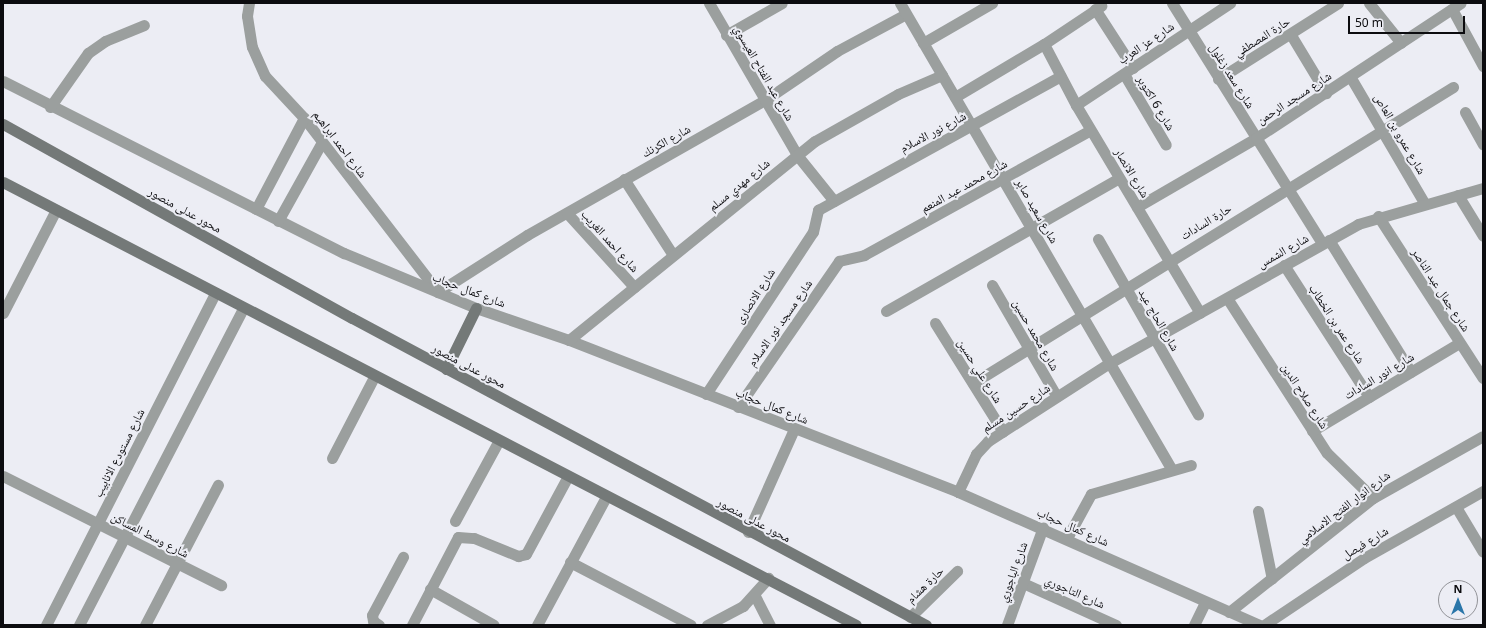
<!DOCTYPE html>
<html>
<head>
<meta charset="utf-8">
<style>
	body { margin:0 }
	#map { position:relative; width:1486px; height:628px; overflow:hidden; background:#ecedf4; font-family:"Noto Sans","Noto Naskh Arabic",sans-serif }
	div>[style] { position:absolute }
	.minor>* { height:11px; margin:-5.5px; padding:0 5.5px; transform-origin:5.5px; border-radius:5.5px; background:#9b9f9e }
	.secondary>* { height:11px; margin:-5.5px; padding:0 5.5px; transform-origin:5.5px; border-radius:5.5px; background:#747978 }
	span { translate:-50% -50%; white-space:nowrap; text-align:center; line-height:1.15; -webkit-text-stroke:4px #ecedf4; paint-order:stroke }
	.street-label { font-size:12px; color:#0c0c0f }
	.frame { position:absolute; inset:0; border:4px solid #0c0c0f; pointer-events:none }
	.north { position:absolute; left:1438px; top:580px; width:40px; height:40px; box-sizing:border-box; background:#ecedf4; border:1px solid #929398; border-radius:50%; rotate:0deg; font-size:11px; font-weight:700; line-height:16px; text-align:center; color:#0c0c0f }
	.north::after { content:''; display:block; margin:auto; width:14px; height:18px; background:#2a76a9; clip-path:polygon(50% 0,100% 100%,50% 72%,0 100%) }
	.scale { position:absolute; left:1348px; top:16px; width:117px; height:18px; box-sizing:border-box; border:2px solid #0c0c0f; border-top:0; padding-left:5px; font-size:12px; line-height:14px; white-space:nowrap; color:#0c0c0f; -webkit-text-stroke:3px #ecedf4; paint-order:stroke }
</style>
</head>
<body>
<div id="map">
	<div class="minor">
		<i style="left:249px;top:3px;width:13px;rotate:99deg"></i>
		<i style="left:247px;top:16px;width:31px;rotate:81deg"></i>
		<i style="left:252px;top:47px;width:32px;rotate:66deg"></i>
		<i style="left:265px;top:76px;width:57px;rotate:47.1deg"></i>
		<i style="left:304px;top:118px;width:220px;rotate:52.4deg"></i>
		<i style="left:438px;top:292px;width:106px;rotate:-32.6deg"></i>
		<i style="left:527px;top:235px;width:274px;rotate:-29.6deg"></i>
		<i style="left:765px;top:100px;width:87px;rotate:-34.2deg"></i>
		<i style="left:837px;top:51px;width:78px;rotate:-28.2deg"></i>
		<i style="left:709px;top:3px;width:176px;rotate:59.9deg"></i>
		<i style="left:797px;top:155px;width:59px;rotate:51.2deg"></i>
		<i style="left:900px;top:3px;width:540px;rotate:59.78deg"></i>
		<i style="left:1172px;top:3px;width:283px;rotate:58deg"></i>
		<i style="left:1369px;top:3px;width:51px;rotate:51.3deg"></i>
		<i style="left:1095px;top:9px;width:70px;rotate:57.2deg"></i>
		<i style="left:1452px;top:9px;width:65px;rotate:61.5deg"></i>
		<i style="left:726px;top:35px;width:64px;rotate:-29.7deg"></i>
		<i style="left:1291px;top:35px;width:68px;rotate:58.9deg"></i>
		<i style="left:923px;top:43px;width:80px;rotate:-30.1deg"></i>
		<i style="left:1044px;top:44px;width:69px;rotate:62.3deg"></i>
		<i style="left:1076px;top:105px;width:242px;rotate:59.2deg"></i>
		<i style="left:1124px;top:74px;width:82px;rotate:59.4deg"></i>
		<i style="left:1351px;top:78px;width:146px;rotate:59.6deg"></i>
		<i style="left:1218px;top:79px;width:142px;rotate:-32.3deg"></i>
		<i style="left:3px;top:81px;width:382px;rotate:26.8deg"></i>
		<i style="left:344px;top:253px;width:143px;rotate:22.6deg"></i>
		<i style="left:476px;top:308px;width:98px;rotate:19deg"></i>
		<i style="left:569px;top:340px;width:418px;rotate:21.3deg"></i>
		<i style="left:958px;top:492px;width:329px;rotate:23.8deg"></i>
		<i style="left:955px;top:97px;width:104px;rotate:-30.8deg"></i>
		<i style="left:1044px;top:44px;width:69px;rotate:-33.7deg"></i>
		<i style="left:1076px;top:105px;width:185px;rotate:-33.5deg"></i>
		<i style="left:50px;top:107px;width:66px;rotate:-54.9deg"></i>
		<i style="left:88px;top:53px;width:21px;rotate:-35deg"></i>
		<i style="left:105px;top:41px;width:42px;rotate:-22.3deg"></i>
		<i style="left:1465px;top:112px;width:37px;rotate:61deg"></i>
		<i style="left:624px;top:179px;width:90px;rotate:57.2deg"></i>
		<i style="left:1458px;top:195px;width:48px;rotate:58.6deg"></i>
		<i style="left:1137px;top:207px;width:138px;rotate:-30.1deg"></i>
		<i style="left:1256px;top:138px;width:245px;rotate:-33.4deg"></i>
		<i style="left:256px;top:209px;width:103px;rotate:-62.2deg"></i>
		<i style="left:567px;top:213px;width:100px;rotate:47.8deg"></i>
		<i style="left:1378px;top:216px;width:193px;rotate:57.1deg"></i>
		<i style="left:278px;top:221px;width:90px;rotate:-60.9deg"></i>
		<i style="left:1098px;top:239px;width:202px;rotate:60.3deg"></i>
		<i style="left:1329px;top:240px;width:155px;rotate:58.2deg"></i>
		<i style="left:1284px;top:265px;width:157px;rotate:57.2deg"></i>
		<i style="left:992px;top:285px;width:129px;rotate:59.9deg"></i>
		<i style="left:1227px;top:298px;width:184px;rotate:57.2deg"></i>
		<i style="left:1327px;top:453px;width:64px;rotate:44.4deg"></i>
		<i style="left:886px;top:311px;width:268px;rotate:-29.7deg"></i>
		<i style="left:3px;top:313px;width:116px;rotate:-62.8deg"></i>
		<i style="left:935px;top:323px;width:128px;rotate:58deg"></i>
		<i style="left:569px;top:340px;width:316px;rotate:-39deg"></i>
		<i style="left:815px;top:141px;width:95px;rotate:-29.5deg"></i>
		<i style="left:898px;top:94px;width:48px;rotate:-23.4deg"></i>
		<i style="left:973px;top:383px;width:564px;rotate:-31.66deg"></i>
		<i style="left:706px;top:394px;width:194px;rotate:-56.6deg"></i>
		<i style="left:813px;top:232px;width:23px;rotate:-77deg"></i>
		<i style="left:818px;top:210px;width:277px;rotate:-28.9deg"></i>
		<i style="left:738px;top:407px;width:178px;rotate:-55.3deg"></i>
		<i style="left:839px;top:261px;width:26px;rotate:-13deg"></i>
		<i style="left:864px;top:255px;width:258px;rotate:-28.9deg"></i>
		<i style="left:1312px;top:431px;width:171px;rotate:-30.9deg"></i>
		<i style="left:332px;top:458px;width:91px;rotate:-62.6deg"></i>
		<i style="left:3px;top:476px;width:244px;rotate:26.6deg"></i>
		<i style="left:958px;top:492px;width:42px;rotate:-64.7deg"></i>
		<i style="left:976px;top:454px;width:18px;rotate:-47deg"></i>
		<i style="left:988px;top:441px;width:143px;rotate:-32.7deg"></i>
		<i style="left:1108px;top:364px;width:287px;rotate:-29.2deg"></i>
		<i style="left:1358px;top:224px;width:130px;rotate:-16.1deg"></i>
		<i style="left:1456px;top:507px;width:52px;rotate:59deg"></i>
		<i style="left:1258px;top:511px;width:69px;rotate:78.4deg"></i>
		<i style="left:455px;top:521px;width:90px;rotate:-61.4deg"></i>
		<i style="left:748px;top:532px;width:113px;rotate:-65.9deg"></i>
		<i style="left:1067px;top:538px;width:50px;rotate:-61.4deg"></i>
		<i style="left:1091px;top:494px;width:104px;rotate:-16.2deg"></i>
		<i style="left:570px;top:562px;width:136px;rotate:27.5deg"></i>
		<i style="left:1023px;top:583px;width:102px;rotate:24.3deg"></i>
		<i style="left:430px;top:589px;width:73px;rotate:29.4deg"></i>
		<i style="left:755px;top:596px;width:33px;rotate:63deg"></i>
		<i style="left:1229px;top:612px;width:184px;rotate:-38.4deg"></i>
		<i style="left:1373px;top:498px;width:126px;rotate:-29.4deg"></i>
		<i style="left:910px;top:617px;width:66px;rotate:-44.4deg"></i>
		<i style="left:46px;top:625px;width:373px;rotate:-63deg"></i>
		<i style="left:79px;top:625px;width:357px;rotate:-62.6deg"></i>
		<i style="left:145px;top:625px;width:158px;rotate:-62.5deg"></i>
		<i style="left:379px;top:625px;width:7px;rotate:-146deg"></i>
		<i style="left:373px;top:621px;width:6px;rotate:-99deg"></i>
		<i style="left:372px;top:615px;width:66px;rotate:-61.9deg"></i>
		<i style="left:412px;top:625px;width:99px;rotate:-62.4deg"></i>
		<i style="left:458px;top:537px;width:16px;rotate:4deg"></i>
		<i style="left:474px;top:538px;width:48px;rotate:22.2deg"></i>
		<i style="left:518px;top:556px;width:8px;rotate:-14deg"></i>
		<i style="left:526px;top:554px;width:86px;rotate:-61.7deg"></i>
		<i style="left:537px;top:625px;width:145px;rotate:-61.7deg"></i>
		<i style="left:707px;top:625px;width:41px;rotate:-27.8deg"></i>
		<i style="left:743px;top:606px;width:38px;rotate:-48deg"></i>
		<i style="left:1007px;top:625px;width:104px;rotate:-69.8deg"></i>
		<i style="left:1194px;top:625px;width:25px;rotate:-64deg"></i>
		<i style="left:1264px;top:625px;width:120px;rotate:-33.8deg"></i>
		<i style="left:1364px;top:558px;width:137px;rotate:-29.4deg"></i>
	</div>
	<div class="secondary">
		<i style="left:3px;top:124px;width:399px;rotate:29.1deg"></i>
		<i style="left:352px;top:318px;width:651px;rotate:28.14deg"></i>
		<i style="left:3px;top:182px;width:961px;rotate:27.44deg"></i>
		<i style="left:446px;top:369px;width:68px;rotate:-63.8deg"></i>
	</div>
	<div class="street-label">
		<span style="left:1262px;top:37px;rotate:-32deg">حارة المصطفي</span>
		<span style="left:1146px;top:43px;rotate:-34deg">شارع عز العرب</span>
		<span style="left:764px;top:73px;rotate:60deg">شارع عبد الفتاح العيسوي</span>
		<span style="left:1232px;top:76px;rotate:58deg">شارع سعد زغلول</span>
		<span style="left:1294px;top:98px;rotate:-33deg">شارع مسجد الرحمن</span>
		<span style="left:1156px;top:103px;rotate:59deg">شارع 6 اكتوبر</span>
		<span style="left:933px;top:132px;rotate:-28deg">شارع نور الاسلام</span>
		<span style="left:1400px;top:134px;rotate:60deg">شارع عمرو بن العاص</span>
		<span style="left:666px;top:141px;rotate:-29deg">شارع الكرنك</span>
		<span style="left:340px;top:144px;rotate:53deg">شارع احمد ابراهيم</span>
		<span style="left:1132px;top:173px;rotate:59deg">شارع الانصار</span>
		<span style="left:739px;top:185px;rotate:-39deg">شارع مهدي مسلم</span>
		<span style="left:964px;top:186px;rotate:-29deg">شارع محمد عبد المنعم</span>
		<span style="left:185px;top:210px;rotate:29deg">محور عدلى منصور</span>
		<span style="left:1037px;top:211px;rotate:60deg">شارع سعيد صابر</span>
		<span style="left:1206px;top:222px;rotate:-31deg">حارة السادات</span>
		<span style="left:610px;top:241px;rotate:48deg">شارع احمد الغريب</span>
		<span style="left:1283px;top:251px;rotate:-30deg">شارع الشمس</span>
		<span style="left:469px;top:290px;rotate:21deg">شارع كمال حجاب</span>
		<span style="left:1441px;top:290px;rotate:57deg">شارع جمال عبد الناصر</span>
		<span style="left:755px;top:296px;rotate:-57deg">شارع الانصارى</span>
		<span style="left:1159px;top:320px;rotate:60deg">شارع الحاج عيد</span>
		<span style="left:780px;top:323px;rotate:-55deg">شارع مسجد نور الاسلام</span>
		<span style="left:1337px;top:324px;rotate:57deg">شارع عمر بن الخطاب</span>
		<span style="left:1036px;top:335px;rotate:60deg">شارع محمد حسين</span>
		<span style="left:469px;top:366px;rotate:28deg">محور عدلى منصور</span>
		<span style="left:980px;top:371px;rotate:58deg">شارع علي حسين</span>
		<span style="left:1379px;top:376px;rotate:-31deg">شارع انور السادات</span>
		<span style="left:1305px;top:396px;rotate:57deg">شارع صلاح الدين</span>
		<span style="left:772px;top:406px;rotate:22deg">شارع كمال حجاب</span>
		<span style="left:1016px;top:408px;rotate:-33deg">شارع حسين مسلم</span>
		<span style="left:119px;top:453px;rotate:-63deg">شارع مستودع الانابيب</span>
		<span style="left:1344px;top:507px;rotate:-37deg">شارع انوار الفتح الاسلامي</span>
		<span style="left:754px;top:520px;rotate:28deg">محور عدلى منصور</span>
		<span style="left:1073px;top:527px;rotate:24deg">شارع كمال حجاب</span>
		<span style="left:150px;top:535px;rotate:27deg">شارع وسط المساكن</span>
		<span style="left:1365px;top:543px;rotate:-31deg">شارع فيصل</span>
		<span style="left:1013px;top:572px;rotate:-70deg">شارع الباجوري</span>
		<span style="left:925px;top:585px;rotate:-44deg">حارة هشام</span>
		<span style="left:1075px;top:592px;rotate:24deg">شارع التاجوري</span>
	</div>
	<div class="frame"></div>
	<div class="north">N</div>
	<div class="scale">50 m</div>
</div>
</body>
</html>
